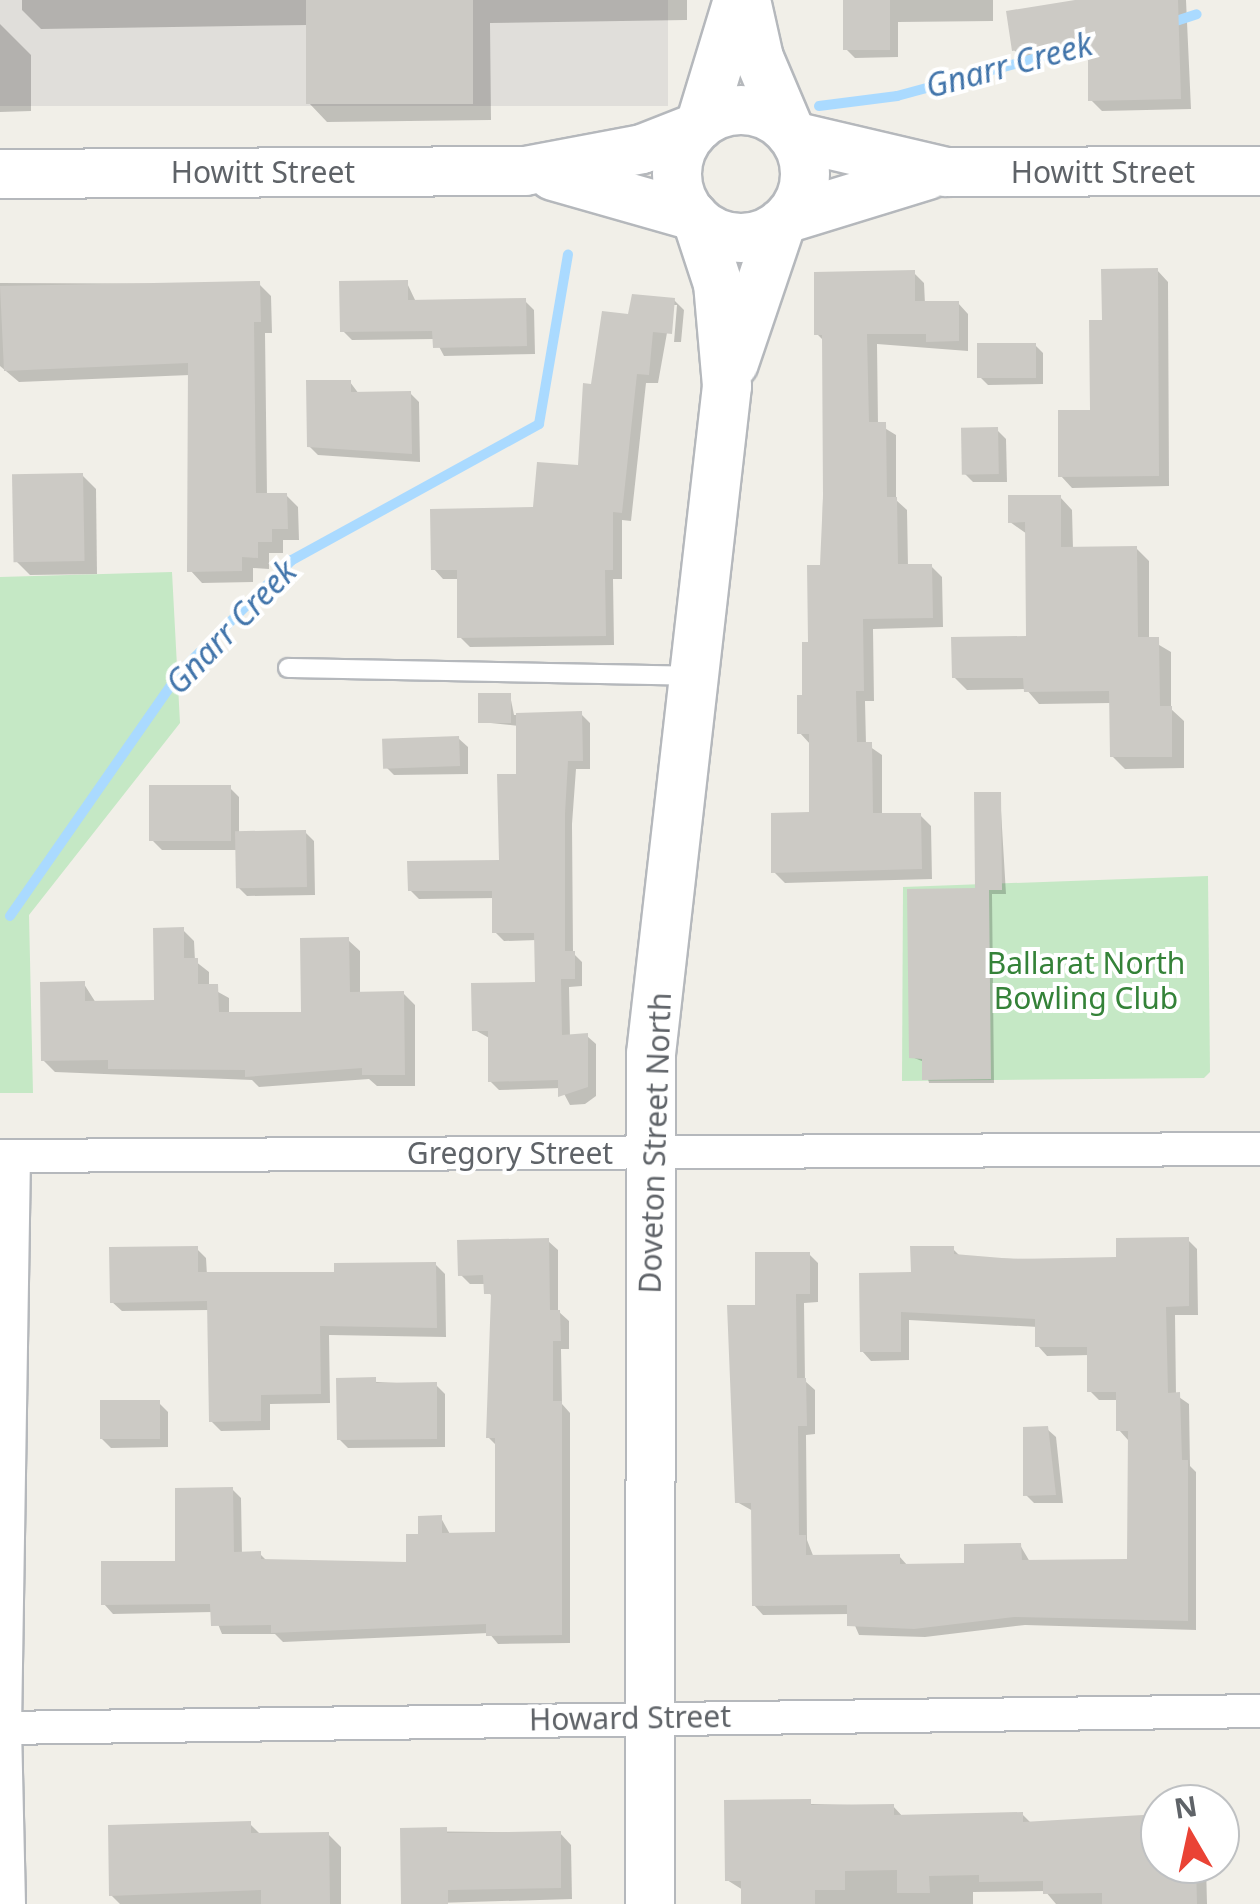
<!DOCTYPE html>
<html>
<head>
<meta charset="utf-8">
<style>
	body { margin:0 }
	#map { position:relative; width:1260px; height:1904px; overflow:hidden; background:#f1efe8; font-family:"Noto Sans",sans-serif }
	div>[style] { position:absolute }
	.industrial>* { inset:0; background:#e0deda; transform-origin:0 0 }
	.green>* { inset:0; background:#c5e8c5 }
	.shadow>* { inset:0; background:#0003 }
	.stream>* { height:10px; margin:-5px; padding:0 5px; transform-origin:5px; border-radius:5px; background:#aadaff }
	.building>* { inset:0; background:#cccac5; transform-origin:0 0 }
	.roads { filter:drop-shadow(2px 0 #b5b8bc) drop-shadow(-2px 0 #b5b8bc) drop-shadow(0 2px #b5b8bc) drop-shadow(0 -2px #b5b8bc) }
	.lane>* { height:18px; margin:-9px; padding:0 9px; transform-origin:9px; border-radius:9px; background:#fff }
	.street>* { height:32px; margin:-16px; padding:0 16px; transform-origin:16px; border-radius:16px; background:#fff }
	.secondary>* { height:48px; margin:-24px; padding:0 24px; transform-origin:24px; border-radius:24px; background:#fff }
	.secondary>.ring { margin:-24px; padding:0; box-sizing:content-box; background:none; border:48px solid #fff; border-radius:50% }
	span { translate:-50% -50%; white-space:nowrap; text-align:center; line-height:1.15; -webkit-text-stroke:8px #fff; paint-order:stroke }
	.street-label { font-size:30px; color:#5f6368 }
	.park-label { font-size:30px; color:#348238 }
	.water-label { font-size:32px; color:#4174aa; font-style:italic }
	.north { position:absolute; left:1140px; top:1784px; width:100px; height:100px; box-sizing:border-box; background:#fff; border:2px solid #bfc1c3; border-radius:50%; rotate:351deg; font-size:28px; font-weight:700; line-height:40px; text-align:center; color:#5f6368 }
	.north::after { content:''; display:block; margin:auto; width:35px; height:45px; background:#ea4335; clip-path:polygon(50% 0,100% 100%,50% 72%,0 100%) }
</style>
</head>
<body>
<div id="map">
	<div class="industrial">
		<i style="left:0;top:0;width:668px;height:106px"></i>
	</div>
	<div class="green">
		<i style="clip-path:polygon(172px 572px,180px 723px,29px 915px,33px 1093px,0 1093px,0 577px)"></i>
		<i style="clip-path:polygon(1208px 876px,1210px 1072px,1204px 1078px,902px 1081px,903px 887px)"></i>
	</div>
	<div class="shadow">
		<i style="clip-path:polygon(22px 0,687px 0,687px 20px,490px 23px,491px 120px,327px 122px,309px 103px,308px 25px,41px 29px,22px 10px)"></i>
		<i style="clip-path:polygon(845px 0,993px 0,993px 21px,898px 22px,898px 57px,855px 58px,846px 49px)"></i>
		<i style="clip-path:polygon(1087px 0,1186px 0,1191px 109px,1102px 111px,1091px 100px,1091px 51px,1026px 61px,1014px 50px)"></i>
		<i style="clip-path:polygon(0 24px,31px 55px,31px 111px,0 112px)"></i>
		<i style="clip-path:polygon(1157px 270px,1168px 282px,1169px 486px,1072px 488px,1061px 476px,1092px 412px,1104px 322px)"></i>
		<i style="clip-path:polygon(914px 273px,924px 283px,925px 304px,958px 303px,968px 314px,968px 351px,877px 344px,878px 424px,896px 435px,896px 500px,907px 510px,908px 567px,931px 566px,942px 577px,943px 627px,873px 629px,874px 701px,865px 701px,866px 744px,882px 755px,882px 816px,920px 815px,931px 826px,932px 879px,785px 883px,774px 872px,812px 815px,811px 745px,800px 733px,822px 568px,825px 342px,817px 334px)"></i>
		<i style="clip-path:polygon(0 283px,259px 284px,271px 296px,272px 333px,265px 333px,267px 495px,286px 495px,298px 507px,299px 540px,283px 540px,283px 553px,269px 553px,269px 569px,253px 568px,253px 582px,202px 583px,190px 570px,190px 375px,19px 382px,0 366px)"></i>
		<i style="clip-path:polygon(407px 283px,416px 302px,525px 301px,534px 310px,535px 354px,444px 356px,435px 339px,352px 340px,343px 331px)"></i>
		<i style="clip-path:polygon(674px 300px,684px 310px,681px 342px,674px 342px,677px 305px,672px 305px,658px 383px,646px 383px,631px 521px,622px 520px,622px 579px,613px 579px,614px 645px,470px 647px,460px 637px,460px 579px,443px 579px,434px 569px,535px 509px,580px 468px,593px 387px,630px 316px)"></i>
		<i style="clip-path:polygon(1035px 345px,1043px 353px,1043px 384px,988px 385px,980px 377px)"></i>
		<i style="clip-path:polygon(350px 382px,359px 394px,410px 393px,419px 402px,420px 462px,318px 455px,309px 446px)"></i>
		<i style="clip-path:polygon(997px 430px,1006px 439px,1007px 482px,973px 482px,964px 473px)"></i>
		<i style="clip-path:polygon(82px 475px,96px 489px,97px 574px,30px 575px,16px 561px)"></i>
		<i style="clip-path:polygon(1060px 497px,1072px 510px,1073px 549px,1136px 548px,1149px 561px,1149px 639px,1171px 652px,1171px 709px,1184px 721px,1184px 768px,1125px 769px,1112px 756px,1111px 703px,1039px 704px,1026px 689px,967px 690px,954px 677px,1028px 639px,1027px 534px,1010px 522px)"></i>
		<i style="clip-path:polygon(510px 695px,514px 715px,581px 714px,590px 723px,590px 769px,576px 769px,572px 824px,573px 953px,582px 962px,582px 986px,569px 987px,570px 1037px,587px 1036px,596px 1044px,596px 1096px,585px 1104px,570px 1105px,561px 1088px,499px 1090px,490px 1081px,491px 1039px,475px 1030px,538px 985px,537px 940px,504px 941px,495px 932px,495px 898px,419px 899px,410px 890px,501px 862px,519px 777px,519px 726px,481px 722px)"></i>
		<i style="clip-path:polygon(458px 738px,468px 747px,468px 774px,394px 775px,385px 766px)"></i>
		<i style="clip-path:polygon(230px 788px,239px 797px,239px 833px,305px 832px,314px 841px,315px 895px,247px 896px,238px 887px,238px 850px,162px 850px,153px 841px)"></i>
		<i style="clip-path:polygon(1000px 794px,1006px 894px,992px 894px,994px 1083px,929px 1083px,924px 1062px,912px 1057px,978px 891px)"></i>
		<i style="clip-path:polygon(183px 930px,194px 941px,195px 961px,209px 972px,209px 987px,229px 998px,229px 1014px,303px 1014px,348px 940px,360px 951px,360px 994px,403px 993px,415px 1005px,415px 1086px,377px 1086px,369px 1079px,259px 1087px,252px 1080px,55px 1072px,43px 1060px,84px 984px,96px 1003px,157px 1003px)"></i>
		<i style="clip-path:polygon(1188px 1240px,1197px 1249px,1198px 1315px,1175px 1315px,1176px 1395px,1189px 1404px,1190px 1466px,1196px 1472px,1196px 1630px,1025px 1625px,925px 1637px,859px 1635px,850px 1614px,763px 1615px,754px 1605px,753px 1511px,737px 1502px,758px 1308px,809px 1254px,818px 1263px,818px 1302px,804px 1303px,805px 1381px,815px 1390px,815px 1434px,806px 1435px,807px 1540px,814px 1558px,899px 1556px,908px 1566px,967px 1565px,1020px 1545px,1030px 1562px,1129px 1561px,1128px 1440px,1119px 1430px,1119px 1400px,1099px 1400px,1090px 1391px,1090px 1355px,1047px 1356px,1038px 1346px,1038px 1327px,909px 1320px,909px 1360px,871px 1361px,862px 1351px,913px 1274px,952px 1248px,962px 1258px,1119px 1260px)"></i>
		<i style="clip-path:polygon(548px 1241px,558px 1250px,558px 1311px,569px 1321px,569px 1349px,561px 1349px,562px 1404px,570px 1413px,570px 1643px,498px 1644px,489px 1633px,283px 1642px,275px 1634px,222px 1634px,213px 1612px,113px 1614px,104px 1604px,178px 1563px,232px 1489px,241px 1498px,242px 1554px,260px 1554px,268px 1562px,409px 1564px,421px 1536px,441px 1518px,451px 1536px,498px 1535px,497px 1446px,488px 1437px,493px 1300px,486px 1284px,470px 1284px,460px 1274px)"></i>
		<i style="clip-path:polygon(197px 1249px,206px 1258px,207px 1275px,336px 1275px,435px 1264px,445px 1274px,446px 1337px,329px 1335px,330px 1403px,270px 1404px,270px 1430px,221px 1431px,211px 1421px,210px 1310px,122px 1311px,112px 1302px)"></i>
		<i style="clip-path:polygon(339px 1380px,436px 1385px,445px 1394px,445px 1447px,348px 1448px,339px 1439px)"></i>
		<i style="clip-path:polygon(159px 1403px,168px 1412px,168px 1447px,111px 1448px,102px 1439px)"></i>
		<i style="clip-path:polygon(1047px 1429px,1056px 1437px,1063px 1503px,1034px 1503px,1026px 1495px)"></i>
		<i style="clip-path:polygon(726px 1802px,893px 1806px,904px 1818px,1022px 1814px,1032px 1824px,1160px 1818px,1160px 1864px,1206px 1864px,1207px 1904px,1056px 1904px,1045px 1891px,973px 1892px,973px 1904px,744px 1904px,743px 1890px,727px 1880px)"></i>
		<i style="clip-path:polygon(250px 1824px,262px 1836px,328px 1834px,341px 1847px,341px 1904px,120px 1904px,111px 1895px)"></i>
		<i style="clip-path:polygon(403px 1831px,560px 1833px,571px 1845px,572px 1899px,404px 1904px)"></i>
	</div>
	<div class="stream">
		<i style="left:1170px;top:23px;width:28px;rotate:-18deg"></i>
		<i style="left:819px;top:106px;width:79px;rotate:-7.3deg"></i>
		<i style="left:897px;top:96px;width:210px;rotate:-15.2deg"></i>
		<i style="left:10px;top:916px;width:299px;rotate:-55.1deg"></i>
		<i style="left:181px;top:671px;width:157px;rotate:-45deg"></i>
		<i style="left:292px;top:560px;width:282px;rotate:-28.8deg"></i>
		<i style="left:539px;top:424px;width:172px;rotate:-80.3deg"></i>
	</div>
	<div class="building">
		<i style="left:306px;top:0;width:167px;height:104px"></i>
		<i style="left:843px;top:0;width:47px;height:50px"></i>
		<i style="clip-path:polygon(1075px 0,1178px 0,1181px 99px,1088px 101px,1088px 39px,1012px 51px,1006px 11px)"></i>
		<i style="clip-path:polygon(1158px 268px,1159px 476px,1058px 477px,1058px 410px,1090px 410px,1089px 320px,1102px 320px,1101px 269px)"></i>
		<i style="clip-path:polygon(915px 270px,915px 301px,959px 301px,959px 341px,926px 342px,926px 334px,867px 334px,869px 422px,886px 422px,887px 497px,897px 497px,898px 564px,932px 564px,933px 618px,863px 619px,864px 691px,856px 691px,857px 742px,872px 742px,873px 813px,921px 813px,922px 869px,771px 873px,771px 813px,809px 812px,809px 734px,797px 734px,797px 695px,802px 695px,802px 642px,808px 642px,807px 565px,820px 565px,823px 498px,822px 335px,814px 335px,814px 272px)"></i>
		<i style="clip-path:polygon(408px 280px,408px 300px,526px 298px,527px 346px,433px 348px,432px 331px,340px 332px,339px 281px)"></i>
		<i style="clip-path:polygon(260px 281px,261px 322px,254px 322px,256px 493px,287px 493px,288px 529px,272px 529px,272px 542px,258px 542px,258px 558px,242px 557px,242px 571px,187px 572px,188px 363px,4px 371px,0 286px)"></i>
		<i style="clip-path:polygon(632px 294px,675px 298px,672px 334px,653px 332px,649px 375px,637px 374px,622px 513px,613px 512px,613px 570px,605px 570px,606px 636px,457px 638px,457px 570px,431px 570px,430px 509px,533px 507px,537px 462px,578px 465px,583px 383px,591px 384px,602px 311px,628px 314px)"></i>
		<i style="left:1036px;top:343px;width:35px;height:59px;rotate:90deg"></i>
		<i style="clip-path:polygon(306px 380px,351px 380px,351px 392px,411px 391px,412px 454px,307px 447px)"></i>
		<i style="left:998px;top:427px;width:47px;height:37px;rotate:89deg"></i>
		<i style="left:83px;top:473px;width:88px;height:71px;rotate:89deg"></i>
		<i style="clip-path:polygon(1008px 495px,1061px 495px,1061px 547px,1137px 546px,1138px 637px,1159px 637px,1160px 706px,1172px 706px,1172px 757px,1110px 757px,1109px 691px,1024px 692px,1023px 678px,952px 678px,951px 637px,1026px 636px,1025px 522px,1008px 523px)"></i>
		<i style="left:511px;top:693px;width:30px;height:33px;rotate:90deg"></i>
		<i style="clip-path:polygon(582px 711px,583px 761px,568px 761px,565px 814px,565px 951px,575px 951px,575px 979px,561px 979px,562px 1035px,588px 1033px,588px 1087px,558px 1097px,558px 1080px,488px 1082px,488px 1031px,472px 1031px,471px 983px,535px 982px,534px 933px,492px 933px,492px 891px,408px 891px,407px 861px,499px 860px,497px 774px,516px 774px,516px 713px)"></i>
		<i style="left:459px;top:736px;width:30px;height:77px;rotate:88deg"></i>
		<i style="left:231px;top:785px;width:56px;height:82px;rotate:90deg"></i>
		<i style="clip-path:polygon(974px 792px,1001px 792px,1002px 890px,989px 890px,991px 1079px,922px 1080px,922px 1059px,909px 1058px,907px 889px,975px 888px)"></i>
		<i style="left:306px;top:830px;width:57px;height:71px;rotate:89deg"></i>
		<i style="clip-path:polygon(184px 927px,184px 958px,198px 958px,198px 984px,218px 984px,219px 1012px,301px 1012px,300px 938px,349px 937px,350px 992px,404px 991px,405px 1075px,362px 1075px,362px 1068px,245px 1077px,245px 1070px,108px 1069px,108px 1060px,41px 1061px,40px 982px,85px 981px,85px 1001px,154px 1000px,153px 928px)"></i>
		<i style="clip-path:polygon(1189px 1237px,1189px 1306px,1166px 1307px,1168px 1393px,1180px 1392px,1182px 1460px,1188px 1460px,1188px 1621px,1014px 1617px,914px 1629px,847px 1626px,847px 1605px,752px 1606px,751px 1503px,735px 1503px,727px 1305px,755px 1305px,755px 1252px,810px 1252px,810px 1294px,796px 1294px,797px 1378px,806px 1378px,807px 1426px,798px 1426px,799px 1535px,806px 1535px,806px 1555px,900px 1554px,900px 1564px,964px 1563px,964px 1544px,1021px 1543px,1022px 1560px,1127px 1559px,1128px 1431px,1116px 1431px,1116px 1392px,1087px 1392px,1087px 1347px,1035px 1347px,1035px 1319px,901px 1312px,901px 1352px,860px 1352px,859px 1273px,911px 1272px,910px 1246px,954px 1246px,954px 1254px,1014px 1259px,1116px 1257px,1116px 1238px)"></i>
		<i style="clip-path:polygon(549px 1238px,550px 1310px,560px 1310px,561px 1341px,553px 1341px,553px 1401px,562px 1401px,562px 1635px,486px 1636px,486px 1624px,271px 1633px,271px 1625px,211px 1626px,210px 1604px,101px 1605px,101px 1561px,175px 1561px,175px 1488px,233px 1487px,234px 1552px,261px 1551px,261px 1559px,406px 1562px,406px 1534px,418px 1534px,418px 1516px,442px 1515px,442px 1533px,495px 1532px,495px 1438px,486px 1438px,491px 1294px,484px 1294px,483px 1275px,458px 1276px,457px 1240px)"></i>
		<i style="clip-path:polygon(198px 1246px,198px 1272px,334px 1272px,334px 1263px,436px 1262px,437px 1328px,320px 1326px,321px 1394px,261px 1395px,261px 1421px,209px 1422px,207px 1301px,110px 1303px,109px 1247px)"></i>
		<i style="clip-path:polygon(376px 1377px,376px 1383px,437px 1382px,437px 1439px,337px 1440px,336px 1378px)"></i>
		<i style="left:160px;top:1400px;width:39px;height:60px;rotate:90deg"></i>
		<i style="clip-path:polygon(1048px 1426px,1056px 1495px,1023px 1496px,1023px 1427px)"></i>
		<i style="clip-path:polygon(811px 1799px,811px 1805px,894px 1804px,894px 1815px,1023px 1812px,1023px 1822px,1160px 1814px,1160px 1864px,1196px 1864px,1197px 1904px,1102px 1904px,1102px 1893px,1043px 1894px,1043px 1881px,979px 1882px,979px 1875px,929px 1876px,930px 1893px,897px 1893px,897px 1870px,845px 1871px,845px 1890px,815px 1890px,815px 1904px,741px 1904px,741px 1881px,725px 1881px,724px 1800px)"></i>
		<i style="clip-path:polygon(251px 1821px,251px 1833px,329px 1832px,330px 1904px,261px 1904px,261px 1890px,109px 1896px,108px 1825px)"></i>
		<i style="clip-path:polygon(447px 1827px,447px 1833px,561px 1831px,561px 1888px,448px 1890px,448px 1904px,401px 1904px,400px 1828px)"></i>
	</div>
	<div class="roads">
		<div class="lane">
			<i style="left:288px;top:668px;width:406px;rotate:1.1deg"></i>
		</div>
		<div class="street">
			<i style="left:0;top:1156px;width:1260px;rotate:-0.32deg"></i>
			<i style="left:0;top:1728px;width:1260px;rotate:-0.77deg"></i>
			<i style="left:9px;top:1904px;width:176px;rotate:-91.3deg"></i>
			<i style="left:5px;top:1728px;width:572px;rotate:-89.1deg"></i>
		</div>
		<div class="secondary">
			<i style="left:746px;top:0;width:59px;rotate:77.4deg"></i>
			<i style="left:759px;top:58px;width:79px;rotate:67deg"></i>
			<i class="ring" style="left:677px;top:110px;width:80px;height:80px"></i>
			<i style="left:700px;top:125px;width:131px;rotate:-73.1deg"></i>
			<i style="left:793px;top:136px;width:157px;rotate:13.2deg"></i>
			<i style="left:946px;top:172px;width:314px;rotate:-0.2deg"></i>
			<i style="left:0;top:174px;width:525px;rotate:-0.33deg"></i>
			<i style="left:525px;top:171px;width:119px;rotate:-10.6deg"></i>
			<i style="left:642px;top:149px;width:58px;rotate:-21.3deg"></i>
			<i style="left:553px;top:176px;width:146px;rotate:15.9deg"></i>
			<i style="left:788px;top:218px;width:146px;rotate:-17.1deg"></i>
			<i style="left:734px;top:363px;width:147px;rotate:-71.3deg"></i>
			<i style="left:650px;top:1904px;width:850px;rotate:-89.93deg"></i>
			<i style="left:651px;top:1054px;width:672px;rotate:-83.51deg"></i>
			<i style="left:727px;top:386px;width:102px;rotate:-95deg"></i>
			<i style="left:718px;top:284px;width:67px;rotate:-108.2deg"></i>
		</div>
	</div>
	<div class="street-label">
		<span style="left:263px;top:172px">Howitt Street</span>
		<span style="left:1103px;top:172px">Howitt Street</span>
		<span style="left:655px;top:1143px;rotate:-88deg">Doveton Street North</span>
		<span style="left:510px;top:1153px">Gregory Street</span>
		<span style="left:630px;top:1718px;rotate:-1deg">Howard Street</span>
	</div>
	<div class="park-label">
		<span style="left:1086px;top:980px">Ballarat North<br>Bowling Club</span>
	</div>
	<div class="water-label">
		<span style="left:1009px;top:65px;rotate:-15deg">Gnarr Creek</span>
		<span style="left:231px;top:627px;rotate:-46deg">Gnarr Creek</span>
	</div>
	<div class="north">N</div>
</div>
</body>
</html>
